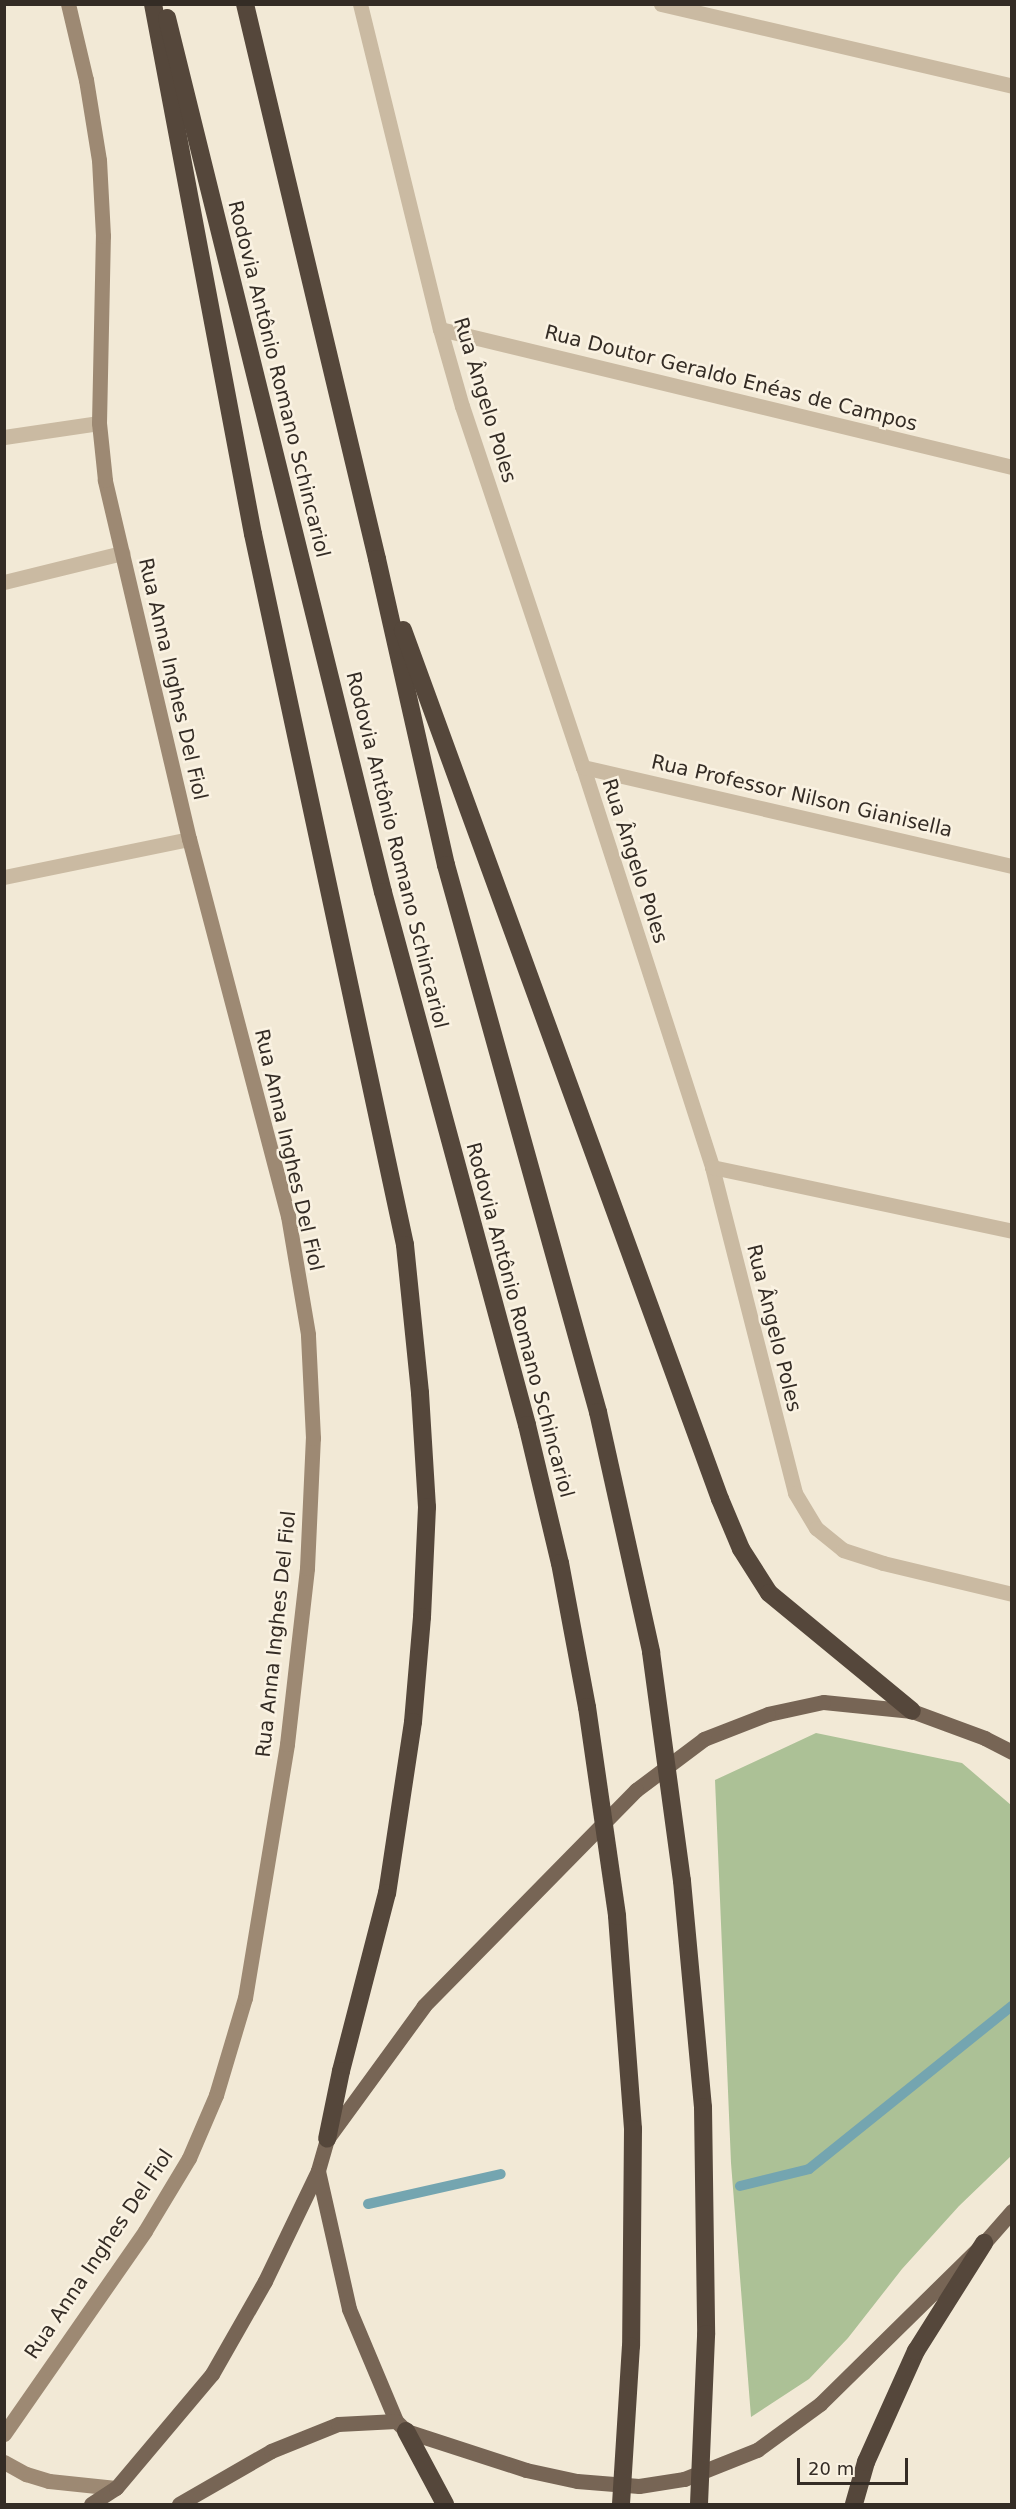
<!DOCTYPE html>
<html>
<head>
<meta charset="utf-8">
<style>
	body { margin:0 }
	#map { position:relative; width:1016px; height:2509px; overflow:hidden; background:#f2e9d6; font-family:"DejaVu Sans",sans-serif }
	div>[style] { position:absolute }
	.green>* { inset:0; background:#acc196 }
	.stream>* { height:10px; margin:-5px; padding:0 5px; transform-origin:5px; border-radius:5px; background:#74a5b0 }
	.lane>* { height:15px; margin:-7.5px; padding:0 7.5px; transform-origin:7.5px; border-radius:7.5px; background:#cabaa2 }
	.street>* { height:15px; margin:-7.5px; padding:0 7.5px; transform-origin:7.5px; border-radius:7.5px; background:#cabaa2 }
	.secondary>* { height:15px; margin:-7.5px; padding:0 7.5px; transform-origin:7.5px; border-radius:7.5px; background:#9d8973 }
	.primary>* { height:15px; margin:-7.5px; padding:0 7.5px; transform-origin:7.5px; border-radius:7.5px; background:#776555 }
	.highway>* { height:18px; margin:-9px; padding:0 9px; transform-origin:9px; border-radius:9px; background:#55473b }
	.highway-bridge>* { height:18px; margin:-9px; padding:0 9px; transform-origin:9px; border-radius:9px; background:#55473b }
	span { translate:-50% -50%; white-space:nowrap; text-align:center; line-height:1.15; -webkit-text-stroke:5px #faf2e2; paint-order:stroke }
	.street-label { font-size:20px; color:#342c25 }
	.frame { position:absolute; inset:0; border:6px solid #342c25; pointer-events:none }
	.scale { position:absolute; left:797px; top:2458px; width:111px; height:27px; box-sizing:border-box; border:3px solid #342c25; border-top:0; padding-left:8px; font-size:18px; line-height:21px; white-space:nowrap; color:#342c25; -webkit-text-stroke:4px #faf2e2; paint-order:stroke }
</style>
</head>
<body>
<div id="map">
	<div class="green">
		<i style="clip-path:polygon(816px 1733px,962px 1763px,1011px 1805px,1011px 2156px,959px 2206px,902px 2269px,848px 2338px,809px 2379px,751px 2417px,731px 2163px,715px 1780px)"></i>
	</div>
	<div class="stream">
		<i style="left:740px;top:2186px;width:71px;rotate:-13.8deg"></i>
		<i style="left:809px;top:2169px;width:260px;rotate:-38.8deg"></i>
		<i style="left:368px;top:2204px;width:136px;rotate:-12.7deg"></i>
	</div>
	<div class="lane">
		<i style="left:4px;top:437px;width:96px;rotate:-8.4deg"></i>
		<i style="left:4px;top:877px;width:189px;rotate:-11.6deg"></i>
	</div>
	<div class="street">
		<i style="left:360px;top:4px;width:335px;rotate:76.2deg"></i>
		<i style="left:440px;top:329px;width:80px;rotate:74.1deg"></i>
		<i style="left:462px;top:406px;width:381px;rotate:71.5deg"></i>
		<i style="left:583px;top:767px;width:420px;rotate:72.1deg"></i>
		<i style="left:712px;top:1167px;width:336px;rotate:75.7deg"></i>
		<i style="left:795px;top:1493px;width:41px;rotate:59deg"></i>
		<i style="left:816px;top:1528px;width:35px;rotate:39deg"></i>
		<i style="left:843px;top:1550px;width:42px;rotate:18deg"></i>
		<i style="left:883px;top:1563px;width:133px;rotate:13.5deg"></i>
		<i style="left:661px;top:4px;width:360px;rotate:13.1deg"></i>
		<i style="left:440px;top:329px;width:588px;rotate:13.56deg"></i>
		<i style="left:4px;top:582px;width:122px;rotate:-13.8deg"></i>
		<i style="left:583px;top:767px;width:440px;rotate:13deg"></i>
		<i style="left:712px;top:1167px;width:307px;rotate:12deg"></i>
	</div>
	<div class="secondary">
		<i style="left:4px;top:2434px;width:247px;rotate:-55.2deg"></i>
		<i style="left:145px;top:2231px;width:85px;rotate:-58.9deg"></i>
		<i style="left:189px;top:2158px;width:69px;rotate:-66.8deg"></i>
		<i style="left:216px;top:2095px;width:101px;rotate:-73.4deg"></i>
		<i style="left:245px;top:1998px;width:257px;rotate:-80.6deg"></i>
		<i style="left:287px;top:1744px;width:177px;rotate:-83.5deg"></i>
		<i style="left:307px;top:1568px;width:130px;rotate:-87.4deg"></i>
		<i style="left:313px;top:1438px;width:104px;rotate:-92.8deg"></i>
		<i style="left:308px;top:1334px;width:120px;rotate:-99.6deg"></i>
		<i style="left:288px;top:1216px;width:390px;rotate:-104.7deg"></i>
		<i style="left:189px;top:839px;width:369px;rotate:-103.2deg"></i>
		<i style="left:105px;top:480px;width:57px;rotate:-96deg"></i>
		<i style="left:99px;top:423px;width:187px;rotate:-88.8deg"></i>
		<i style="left:103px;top:236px;width:76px;rotate:-93deg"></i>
		<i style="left:99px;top:160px;width:81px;rotate:-99.2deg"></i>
		<i style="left:86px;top:80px;width:78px;rotate:-103.3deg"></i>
		<i style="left:4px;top:2462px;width:25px;rotate:29deg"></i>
		<i style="left:26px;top:2474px;width:24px;rotate:17deg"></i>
		<i style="left:49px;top:2481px;width:67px;rotate:6deg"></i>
	</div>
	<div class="primary">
		<i style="left:1012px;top:1752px;width:30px;rotate:-153deg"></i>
		<i style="left:985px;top:1738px;width:78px;rotate:-159.7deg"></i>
		<i style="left:912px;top:1711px;width:89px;rotate:-174.2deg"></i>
		<i style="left:823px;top:1702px;width:56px;rotate:167.7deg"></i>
		<i style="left:768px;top:1714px;width:69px;rotate:158.7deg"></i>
		<i style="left:704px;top:1739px;width:85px;rotate:143.1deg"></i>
		<i style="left:636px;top:1790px;width:303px;rotate:134.5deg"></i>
		<i style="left:424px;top:2006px;width:165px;rotate:126.1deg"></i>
		<i style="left:327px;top:2139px;width:33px;rotate:106deg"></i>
		<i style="left:318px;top:2171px;width:141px;rotate:77.3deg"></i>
		<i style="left:349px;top:2309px;width:121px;rotate:67.2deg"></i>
		<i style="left:396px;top:2421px;width:14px;rotate:45deg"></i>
		<i style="left:406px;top:2431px;width:126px;rotate:18deg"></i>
		<i style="left:526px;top:2470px;width:52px;rotate:12.2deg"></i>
		<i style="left:577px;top:2481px;width:62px;rotate:4.6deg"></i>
		<i style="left:639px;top:2486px;width:46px;rotate:-8.8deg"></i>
		<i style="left:684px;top:2479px;width:79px;rotate:-21.7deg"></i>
		<i style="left:757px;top:2450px;width:78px;rotate:-36.1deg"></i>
		<i style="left:820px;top:2404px;width:230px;rotate:-44.5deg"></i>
		<i style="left:984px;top:2243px;width:43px;rotate:-48.8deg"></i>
		<i style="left:91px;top:2504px;width:30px;rotate:-33deg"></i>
		<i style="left:116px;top:2488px;width:149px;rotate:-49.9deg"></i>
		<i style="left:212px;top:2374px;width:107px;rotate:-60.3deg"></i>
		<i style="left:265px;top:2281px;width:122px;rotate:-64.3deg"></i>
		<i style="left:179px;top:2504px;width:106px;rotate:-29.9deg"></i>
		<i style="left:271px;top:2451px;width:72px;rotate:-21.9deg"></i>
		<i style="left:338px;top:2424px;width:58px;rotate:-3deg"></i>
	</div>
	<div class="highway">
		<i style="left:153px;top:4px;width:539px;rotate:79.32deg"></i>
		<i style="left:253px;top:534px;width:727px;rotate:77.93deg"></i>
		<i style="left:405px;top:1245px;width:149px;rotate:84.2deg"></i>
		<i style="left:420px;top:1393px;width:114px;rotate:86.5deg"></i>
		<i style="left:427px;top:1507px;width:110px;rotate:92.6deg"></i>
		<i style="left:422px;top:1617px;width:105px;rotate:94.9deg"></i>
		<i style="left:413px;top:1722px;width:173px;rotate:98.6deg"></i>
		<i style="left:387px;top:1893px;width:184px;rotate:104.5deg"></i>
		<i style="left:341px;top:2071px;width:69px;rotate:101.6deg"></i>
		<i style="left:245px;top:4px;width:570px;rotate:76.62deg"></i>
		<i style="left:377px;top:559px;width:314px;rotate:77.3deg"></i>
		<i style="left:446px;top:865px;width:568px;rotate:74.47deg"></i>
		<i style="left:598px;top:1412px;width:246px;rotate:77.5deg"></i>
		<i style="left:167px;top:18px;width:900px;rotate:76.12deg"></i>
		<i style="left:383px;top:892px;width:552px;rotate:74.88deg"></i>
		<i style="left:527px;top:1425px;width:142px;rotate:76.6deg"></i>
		<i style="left:560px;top:1563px;width:147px;rotate:79.4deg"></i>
		<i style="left:403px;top:630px;width:925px;rotate:69.96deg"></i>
		<i style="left:720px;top:1499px;width:54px;rotate:67.2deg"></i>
		<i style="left:741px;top:1549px;width:52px;rotate:57.5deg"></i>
		<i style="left:769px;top:1593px;width:185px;rotate:39.5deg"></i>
		<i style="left:682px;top:1881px;width:227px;rotate:84.7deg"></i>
		<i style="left:703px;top:2107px;width:227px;rotate:89.2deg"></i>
		<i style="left:617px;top:1916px;width:214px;rotate:85.7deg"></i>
		<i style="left:633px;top:2129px;width:217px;rotate:90.5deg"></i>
		<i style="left:406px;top:2431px;width:83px;rotate:61.9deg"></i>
		<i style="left:854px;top:2504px;width:44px;rotate:-74.1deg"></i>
		<i style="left:866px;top:2462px;width:122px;rotate:-65.8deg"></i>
		<i style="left:916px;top:2351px;width:128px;rotate:-57.8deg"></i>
	</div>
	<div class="highway-bridge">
		<i style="left:651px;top:1652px;width:231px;rotate:82.3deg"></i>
		<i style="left:587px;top:1707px;width:211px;rotate:81.8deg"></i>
		<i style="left:621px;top:2504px;width:158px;rotate:-86.4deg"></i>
		<i style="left:699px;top:2504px;width:170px;rotate:-87.6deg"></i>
	</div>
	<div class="street-label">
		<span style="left:731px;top:378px;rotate:14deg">Rua Doutor Geraldo Enéas de Campos</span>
		<span style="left:279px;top:379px;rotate:76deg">Rodovia Antônio Romano Schincariol</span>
		<span style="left:485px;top:400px;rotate:73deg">Rua Ângelo Poles</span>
		<span style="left:173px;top:679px;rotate:77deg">Rua Anna Inghes Del Fiol</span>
		<span style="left:802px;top:796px;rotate:13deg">Rua Professor Nilson Gianisella</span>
		<span style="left:397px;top:850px;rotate:76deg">Rodovia Antônio Romano Schincariol</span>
		<span style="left:635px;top:861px;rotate:72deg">Rua Ângelo Poles</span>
		<span style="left:289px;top:1150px;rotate:77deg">Rua Anna Inghes Del Fiol</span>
		<span style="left:520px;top:1320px;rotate:75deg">Rodovia Antônio Romano Schincariol</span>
		<span style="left:774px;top:1328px;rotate:76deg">Rua Ângelo Poles</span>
		<span style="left:276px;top:1634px;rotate:-84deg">Rua Anna Inghes Del Fiol</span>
		<span style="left:99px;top:2254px;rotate:-56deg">Rua Anna Inghes Del Fiol</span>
	</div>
	<div class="frame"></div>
	<div class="scale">20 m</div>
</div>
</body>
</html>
